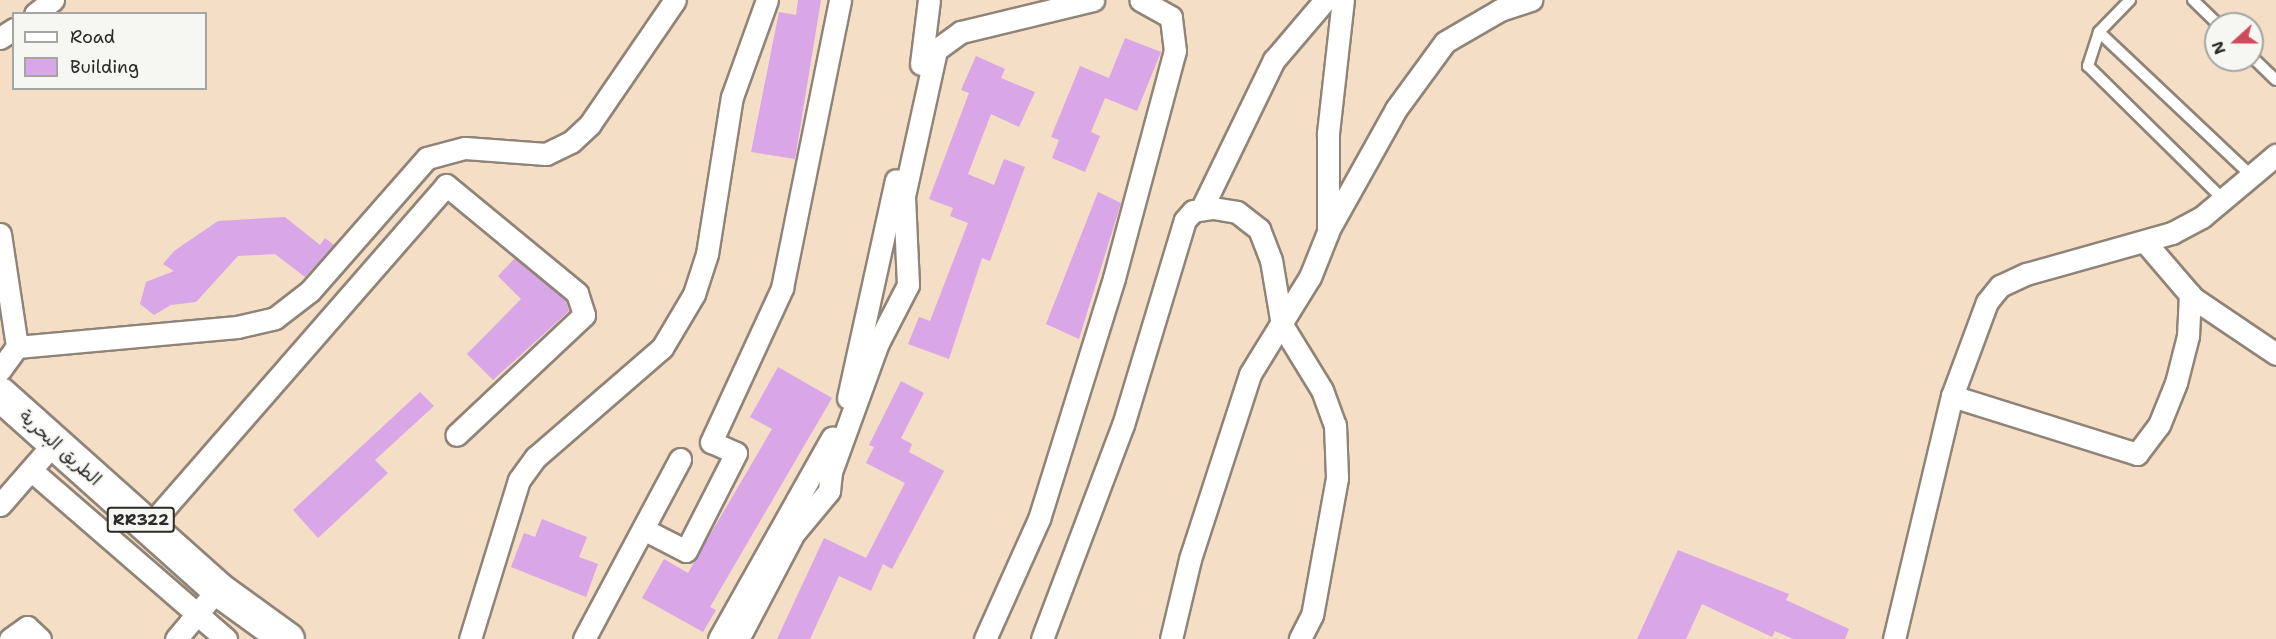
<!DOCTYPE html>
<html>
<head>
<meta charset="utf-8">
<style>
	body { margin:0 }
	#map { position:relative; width:2276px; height:639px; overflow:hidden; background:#f4dec5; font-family:"Shantell Sans","Playpen Sans Arabic",sans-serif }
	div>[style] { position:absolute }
	.building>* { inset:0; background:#d9a6e8 }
	.roads { filter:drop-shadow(2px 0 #908478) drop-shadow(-2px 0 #908478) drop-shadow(0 2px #908478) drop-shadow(0 -2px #908478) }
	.lane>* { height:10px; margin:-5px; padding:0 5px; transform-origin:5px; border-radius:5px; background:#fff }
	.street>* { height:21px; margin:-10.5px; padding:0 10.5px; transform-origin:10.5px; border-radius:10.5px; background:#fff }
	.primary>* { height:33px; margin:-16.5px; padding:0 16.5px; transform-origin:16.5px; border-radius:16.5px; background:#fff }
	span { translate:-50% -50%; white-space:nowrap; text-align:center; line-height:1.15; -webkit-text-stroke:4.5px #f6f6f2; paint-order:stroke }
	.shield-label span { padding:2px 4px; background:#f6f6f2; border:2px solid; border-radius:4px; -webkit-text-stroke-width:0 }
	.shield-label { font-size:16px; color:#2b2b2b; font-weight:700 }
	.street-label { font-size:18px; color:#2b2b2b }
	.legend { position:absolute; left:12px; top:12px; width:195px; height:78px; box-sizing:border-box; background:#f6f6f2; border:2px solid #a5a5a2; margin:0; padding:8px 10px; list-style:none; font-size:18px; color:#2b2b2b }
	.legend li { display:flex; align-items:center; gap:12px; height:30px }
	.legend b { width:30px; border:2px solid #a5a5a2 }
	.north { position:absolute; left:2204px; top:12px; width:60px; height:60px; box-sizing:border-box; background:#f6f6f2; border:2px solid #a5a5a2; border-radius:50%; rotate:249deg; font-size:16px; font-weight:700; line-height:24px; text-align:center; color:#2b2b2b }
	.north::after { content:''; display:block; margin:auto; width:21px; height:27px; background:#d1495b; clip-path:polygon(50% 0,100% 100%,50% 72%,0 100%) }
</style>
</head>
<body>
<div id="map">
	<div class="building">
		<i style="clip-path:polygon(798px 0,821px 0,795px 159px,751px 152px,779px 12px,796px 15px)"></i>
		<i style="clip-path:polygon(1125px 38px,1161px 52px,1137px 111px,1105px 98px,1091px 132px,1100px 136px,1085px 172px,1052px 158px,1059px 140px,1051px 137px,1080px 66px,1109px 78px)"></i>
		<i style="clip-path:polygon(976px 56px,1005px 69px,1001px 78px,1035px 92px,1019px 127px,991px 114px,968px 174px,994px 185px,1004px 159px,1025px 167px,990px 261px,982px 258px,949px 359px,908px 344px,919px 317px,930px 321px,968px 223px,950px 216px,953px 208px,929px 199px,969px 93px,961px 90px)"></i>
		<i style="clip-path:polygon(1098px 192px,1121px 203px,1079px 339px,1046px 324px)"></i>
		<i style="clip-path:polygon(285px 217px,320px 245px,325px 238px,334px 245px,305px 277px,275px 254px,238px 256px,196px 302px,171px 305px,154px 315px,140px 304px,146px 282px,174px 271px,163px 264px,174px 251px,218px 221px)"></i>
		<i style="clip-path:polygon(515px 258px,566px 300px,569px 311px,493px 380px,467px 354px,521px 299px,498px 276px)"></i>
		<i style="clip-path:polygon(778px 367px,832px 398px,710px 607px,716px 610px,703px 632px,642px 598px,664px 559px,688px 573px,697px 557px,772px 429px,750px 417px)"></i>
		<i style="clip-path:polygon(901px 381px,924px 393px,901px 438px,912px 444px,909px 452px,944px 471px,892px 569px,883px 564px,871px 591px,839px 576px,810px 639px,777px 639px,824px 538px,866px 558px,905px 483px,866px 463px,874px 447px,869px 445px)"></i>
		<i style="clip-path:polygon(420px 392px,434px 406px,375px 460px,388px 473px,318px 538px,293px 510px)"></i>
		<i style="clip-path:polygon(542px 519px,587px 537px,579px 557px,598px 564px,586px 597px,511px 567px,524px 533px,535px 537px)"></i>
		<i style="clip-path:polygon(1678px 550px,1789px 594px,1786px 600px,1849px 629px,1845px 639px,1793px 639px,1775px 631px,1772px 637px,1702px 604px,1686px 639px,1637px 639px)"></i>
	</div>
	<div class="roads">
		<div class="lane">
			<i style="left:2130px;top:0;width:45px;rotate:134.1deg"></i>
			<i style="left:2099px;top:32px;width:36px;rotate:108deg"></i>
			<i style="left:2088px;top:66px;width:191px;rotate:44.6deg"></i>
			<i style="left:2193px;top:0;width:35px;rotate:44deg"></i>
			<i style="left:2099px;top:32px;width:210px;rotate:43.3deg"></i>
			<i style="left:2252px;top:57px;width:33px;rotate:44deg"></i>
		</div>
		<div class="street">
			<i style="left:35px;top:14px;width:23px;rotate:-38deg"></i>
			<i style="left:0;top:38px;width:17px;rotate:-33deg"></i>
			<i style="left:921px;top:64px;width:64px;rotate:-82.9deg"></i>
			<i style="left:1202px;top:208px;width:165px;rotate:-64.1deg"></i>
			<i style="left:1274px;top:60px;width:79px;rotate:-49.6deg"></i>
			<i style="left:1329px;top:229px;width:137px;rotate:-60.8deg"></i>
			<i style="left:1396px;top:109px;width:83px;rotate:-53.8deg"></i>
			<i style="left:1445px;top:42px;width:64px;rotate:-30.2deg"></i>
			<i style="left:1500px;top:10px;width:33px;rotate:-18deg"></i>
			<i style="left:0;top:234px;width:114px;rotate:81.4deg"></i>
			<i style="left:2145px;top:242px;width:74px;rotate:49.4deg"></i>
			<i style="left:2193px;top:298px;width:100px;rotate:34deg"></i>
			<i style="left:0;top:370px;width:29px;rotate:-54deg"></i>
			<i style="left:17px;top:347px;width:221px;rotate:-5.2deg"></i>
			<i style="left:237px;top:327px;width:39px;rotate:-13deg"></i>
			<i style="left:275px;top:318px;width:44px;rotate:-37.6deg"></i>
			<i style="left:310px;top:291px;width:177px;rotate:-48.7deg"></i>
			<i style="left:427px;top:158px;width:39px;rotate:-15deg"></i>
			<i style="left:465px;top:148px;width:81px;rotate:4.2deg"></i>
			<i style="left:546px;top:154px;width:28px;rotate:-26deg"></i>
			<i style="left:571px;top:142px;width:26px;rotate:-43deg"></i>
			<i style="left:590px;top:124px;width:150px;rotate:-55.6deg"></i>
			<i style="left:1952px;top:396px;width:194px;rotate:17.4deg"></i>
			<i style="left:2137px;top:454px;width:36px;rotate:-53deg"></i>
			<i style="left:2159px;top:425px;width:45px;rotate:-68deg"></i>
			<i style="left:2176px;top:383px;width:49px;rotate:-75.7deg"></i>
			<i style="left:2188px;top:336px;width:42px;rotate:-87.3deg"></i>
			<i style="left:848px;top:398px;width:223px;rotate:-77.6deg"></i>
			<i style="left:32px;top:471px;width:257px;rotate:40.9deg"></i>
			<i style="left:0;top:505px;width:84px;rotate:-48.9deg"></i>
			<i style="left:149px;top:526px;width:452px;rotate:-48.9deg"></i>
			<i style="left:446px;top:185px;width:170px;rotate:39.5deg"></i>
			<i style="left:577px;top:293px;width:23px;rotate:72deg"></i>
			<i style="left:584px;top:315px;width:175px;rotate:136.8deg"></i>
			<i style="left:643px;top:529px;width:48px;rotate:27.1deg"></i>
			<i style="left:686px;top:551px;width:110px;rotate:-63deg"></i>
			<i style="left:736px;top:453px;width:27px;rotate:-156deg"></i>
			<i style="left:711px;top:442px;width:170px;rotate:-65.2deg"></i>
			<i style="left:782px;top:288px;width:294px;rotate:-78.6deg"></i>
			<i style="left:10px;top:639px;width:21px;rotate:-35deg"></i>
			<i style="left:27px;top:627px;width:18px;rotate:43deg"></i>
			<i style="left:176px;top:639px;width:65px;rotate:-50deg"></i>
			<i style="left:470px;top:639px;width:166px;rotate:-72.9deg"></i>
			<i style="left:519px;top:480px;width:29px;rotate:-54deg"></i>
			<i style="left:536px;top:457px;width:167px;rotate:-40.9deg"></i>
			<i style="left:662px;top:348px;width:63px;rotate:-59.3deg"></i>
			<i style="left:694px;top:294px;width:42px;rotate:-72deg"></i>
			<i style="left:707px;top:254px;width:159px;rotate:-81deg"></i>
			<i style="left:732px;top:97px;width:103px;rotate:-70.2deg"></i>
			<i style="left:584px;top:639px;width:204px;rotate:-61.9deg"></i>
			<i style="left:719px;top:639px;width:231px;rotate:-60.7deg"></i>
			<i style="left:738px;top:639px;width:120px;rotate:-62.2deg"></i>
			<i style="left:794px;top:533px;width:55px;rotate:-50.2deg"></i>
			<i style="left:829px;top:491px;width:19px;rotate:-84deg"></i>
			<i style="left:831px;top:472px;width:137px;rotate:-70deg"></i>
			<i style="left:878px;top:343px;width:65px;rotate:-62.7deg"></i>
			<i style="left:908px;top:285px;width:89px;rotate:-92.6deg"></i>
			<i style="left:904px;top:196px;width:149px;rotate:-77.6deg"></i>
			<i style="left:936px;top:50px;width:31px;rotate:-36deg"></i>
			<i style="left:961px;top:32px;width:136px;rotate:-13.6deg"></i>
			<i style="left:985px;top:639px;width:132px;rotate:-65.8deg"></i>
			<i style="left:1039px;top:519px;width:252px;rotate:-72.7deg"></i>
			<i style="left:1114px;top:278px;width:235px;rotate:-75deg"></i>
			<i style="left:1175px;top:51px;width:34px;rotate:-97deg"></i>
			<i style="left:1171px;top:17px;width:35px;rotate:-151deg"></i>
			<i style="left:1042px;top:639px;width:229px;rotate:-69.3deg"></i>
			<i style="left:1123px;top:425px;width:214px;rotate:-73.2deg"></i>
			<i style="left:1185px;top:220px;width:12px;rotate:-48deg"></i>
			<i style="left:1193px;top:211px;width:20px;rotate:-9deg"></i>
			<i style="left:1213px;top:208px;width:24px;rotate:9deg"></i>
			<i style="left:1237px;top:212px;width:28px;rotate:38deg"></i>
			<i style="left:1259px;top:229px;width:33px;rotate:69deg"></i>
			<i style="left:1271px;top:260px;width:66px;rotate:80.4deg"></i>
			<i style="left:1282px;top:325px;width:76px;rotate:58.4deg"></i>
			<i style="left:1322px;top:390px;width:37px;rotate:70deg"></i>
			<i style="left:1335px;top:425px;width:53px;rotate:87.8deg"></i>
			<i style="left:1337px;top:478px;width:139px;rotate:100.3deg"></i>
			<i style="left:1312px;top:615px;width:27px;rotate:117deg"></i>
			<i style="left:1171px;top:639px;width:82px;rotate:-76.6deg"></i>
			<i style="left:1190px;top:559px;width:194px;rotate:-72deg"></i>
			<i style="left:1250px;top:374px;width:114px;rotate:-58.3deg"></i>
			<i style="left:1310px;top:277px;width:48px;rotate:-68.2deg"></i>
			<i style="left:1328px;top:232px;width:99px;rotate:-90deg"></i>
			<i style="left:1328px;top:133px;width:134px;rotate:-83.6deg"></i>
			<i style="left:1894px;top:639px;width:250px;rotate:-76.6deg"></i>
			<i style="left:1952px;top:396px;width:100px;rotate:-69.6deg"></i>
			<i style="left:1987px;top:302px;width:21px;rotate:-51deg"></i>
			<i style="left:2000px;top:286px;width:29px;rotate:-25deg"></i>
			<i style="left:2026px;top:274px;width:152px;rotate:-15.7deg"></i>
			<i style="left:2172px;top:233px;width:34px;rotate:-28deg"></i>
			<i style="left:2202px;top:217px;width:97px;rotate:-40deg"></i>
		</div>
		<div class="primary">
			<i style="left:0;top:394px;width:292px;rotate:41.8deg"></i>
			<i style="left:218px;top:589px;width:85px;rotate:35.9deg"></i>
		</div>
	</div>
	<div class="shield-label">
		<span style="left:141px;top:520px">RR322</span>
	</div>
	<div class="street-label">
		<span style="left:60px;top:448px;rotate:42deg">الطريق البحرية</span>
	</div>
	<ul class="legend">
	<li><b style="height:8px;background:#fff"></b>Road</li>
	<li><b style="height:16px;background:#d9a6e8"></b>Building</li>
	</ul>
	<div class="north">N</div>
</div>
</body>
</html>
